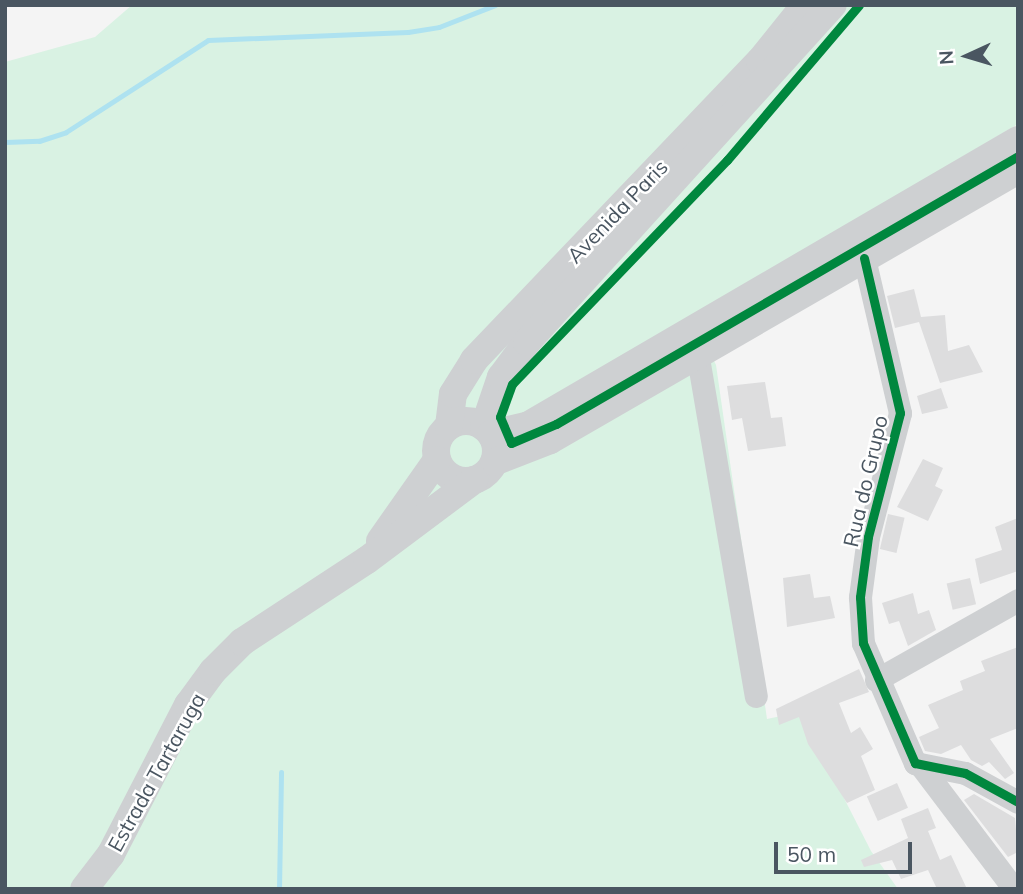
<!DOCTYPE html>
<html>
<head>
<meta charset="utf-8">
<style>
	body { margin:0 }
	#map { position:relative; width:1023px; height:894px; overflow:hidden; background:#f4f4f4; font-family:Mulish,sans-serif }
	div>[style] { position:absolute }
	.green>* { inset:0; background:#d9f2e3 }
	.stream>* { height:5px; margin:-2.5px; padding:0 2.5px; transform-origin:2.5px; border-radius:2.5px; background:#aee2f0 }
	.building>* { inset:0; background:#ddddde; transform-origin:0 0 }
	.minor>* { height:23px; margin:-11.5px; padding:0 11.5px; transform-origin:11.5px; border-radius:11.5px; background:#ced0d2 }
	.tertiary>* { height:28px; margin:-14px; padding:0 14px; transform-origin:14px; border-radius:14px; background:#ced0d2 }
	.tertiary>.ring { margin:-14px; padding:0; box-sizing:content-box; background:none; border:28px solid #ced0d2; border-radius:50% }
	.cycleway>* { height:9px; margin:-4.5px; padding:0 4.5px; transform-origin:4.5px; border-radius:4.5px; background:#00873e }
	span { translate:-50% -50%; white-space:nowrap; text-align:center; line-height:1.15; -webkit-text-stroke:5px #fff; paint-order:stroke }
	.street-label { font-size:21px; color:#4a5661 }
	.frame { position:absolute; inset:0; border:7px solid #4a5661; pointer-events:none }
	.north { position:absolute; left:932px; top:21px; width:70px; height:70px; -webkit-text-stroke:5px #fff; paint-order:stroke; rotate:266deg; font-size:19px; font-weight:700; line-height:28px; text-align:center; color:#4a5661 }
	.north::after { content:''; display:block; margin:auto; width:24px; height:32px; background:#4a5661; clip-path:polygon(50% 0,100% 100%,50% 72%,0 100%) }
	.scale { position:absolute; left:774px; top:842px; width:138px; height:32px; box-sizing:border-box; border:4px solid #4a5661; border-top:0; padding-left:9px; font-size:21px; line-height:24px; white-space:nowrap; color:#4a5661; -webkit-text-stroke:5px #fff; paint-order:stroke }
</style>
</head>
<body>
<div id="map">
	<div class="green">
		<i style="clip-path:polygon(132px 5px,1018px 5px,1018px 124px,692px 317px,716px 365px,767px 719px,800px 712px,871px 851px,898px 889px,5px 889px,5px 62px,95px 37px)"></i>
	</div>
	<div class="stream">
		<i style="left:5px;top:142px;width:34px;rotate:-2deg"></i>
		<i style="left:39px;top:141px;width:28px;rotate:-18deg"></i>
		<i style="left:66px;top:132px;width:169px;rotate:-32.9deg"></i>
		<i style="left:208px;top:40px;width:200px;rotate:-2.3deg"></i>
		<i style="left:408px;top:32px;width:31px;rotate:-9deg"></i>
		<i style="left:439px;top:27px;width:60px;rotate:-21.4deg"></i>
		<i style="left:279px;top:889px;width:117px;rotate:-89deg"></i>
	</div>
	<div class="building">
		<i style="clip-path:polygon(914px 289px,921px 317px,945px 315px,948px 351px,969px 345px,983px 372px,940px 383px,919px 322px,895px 328px,887px 296px)"></i>
		<i style="clip-path:polygon(765px 382px,771px 418px,782px 417px,786px 446px,748px 451px,742px 418px,732px 420px,727px 386px)"></i>
		<i style="clip-path:polygon(941px 388px,948px 408px,922px 414px,917px 396px)"></i>
		<i style="clip-path:polygon(923px 459px,943px 468px,935px 486px,943px 490px,928px 521px,897px 507px)"></i>
		<i style="left:888px;top:514px;width:17px;height:36px;rotate:13deg"></i>
		<i style="clip-path:polygon(1018px 518px,1018px 571px,980px 584px,975px 559px,1002px 550px,995px 527px)"></i>
		<i style="clip-path:polygon(810px 574px,814px 598px,830px 596px,835px 618px,787px 627px,783px 578px)"></i>
		<i style="left:970px;top:578px;width:27px;height:24px;rotate:77deg"></i>
		<i style="clip-path:polygon(913px 593px,918px 614px,929px 610px,936px 630px,908px 646px,899px 621px,889px 624px,882px 603px)"></i>
		<i style="clip-path:polygon(1018px 647px,1018px 728px,990px 739px,1014px 773px,1005px 779px,989px 762px,982px 766px,971px 760px,961px 745px,941px 754px,925px 751px,919px 737px,939px 728px,928px 705px,963px 690px,960px 681px,985px 671px,981px 661px)"></i>
		<i style="clip-path:polygon(859px 669px,869px 692px,839px 703px,851px 733px,860px 727px,873px 749px,861px 756px,875px 790px,847px 803px,808px 744px,799px 717px,779px 725px,776px 709px)"></i>
		<i style="left:897px;top:783px;width:27px;height:33px;rotate:66deg"></i>
		<i style="clip-path:polygon(974px 794px,1015px 818px,1018px 852px,1008px 857px,964px 800px)"></i>
		<i style="clip-path:polygon(928px 808px,936px 828px,928px 831px,940px 860px,951px 855px,967px 889px,937px 889px,928px 870px,901px 879px,892px 860px,864px 867px,861px 860px,908px 838px,901px 819px)"></i>
	</div>
	<div class="minor">
		<i style="left:864px;top:258px;width:159px;rotate:76.9deg"></i>
		<i style="left:900px;top:413px;width:128px;rotate:104.5deg"></i>
		<i style="left:868px;top:537px;width:61px;rotate:97.6deg"></i>
		<i style="left:860px;top:597px;width:46px;rotate:86.3deg"></i>
		<i style="left:863px;top:643px;width:131px;rotate:66.6deg"></i>
		<i style="left:915px;top:763px;width:51px;rotate:11.3deg"></i>
		<i style="left:965px;top:773px;width:60px;rotate:28.7deg"></i>
		<i style="left:697px;top:352px;width:349px;rotate:80.3deg"></i>
		<i style="left:876px;top:680px;width:163px;rotate:-29.4deg"></i>
		<i style="left:921px;top:766px;width:144px;rotate:52.9deg"></i>
	</div>
	<div class="tertiary">
		<i class="ring" style="left:436px;top:421px;width:32px;height:32px"></i>
		<i style="left:449px;top:426px;width:32px;rotate:-83deg"></i>
		<i style="left:453px;top:394px;width:40px;rotate:-58deg"></i>
		<i style="left:474px;top:360px;width:414px;rotate:-46.3deg"></i>
		<i style="left:760px;top:61px;width:72px;rotate:-51.2deg"></i>
		<i style="left:484px;top:427px;width:53px;rotate:-71.2deg"></i>
		<i style="left:501px;top:377px;width:44px;rotate:-53.4deg"></i>
		<i style="left:527px;top:342px;width:455px;rotate:-47.8deg"></i>
		<i style="left:491px;top:434px;width:37px;rotate:-13deg"></i>
		<i style="left:527px;top:426px;width:568px;rotate:-30.22deg"></i>
		<i style="left:494px;top:462px;width:60px;rotate:-21.4deg"></i>
		<i style="left:550px;top:440px;width:540px;rotate:-29.98deg"></i>
		<i style="left:380px;top:541px;width:99px;rotate:-54.9deg"></i>
		<i style="left:84px;top:889px;width:44px;rotate:-52.4deg"></i>
		<i style="left:111px;top:854px;width:168px;rotate:-62.7deg"></i>
		<i style="left:188px;top:705px;width:42px;rotate:-53.7deg"></i>
		<i style="left:213px;top:671px;width:41px;rotate:-45deg"></i>
		<i style="left:242px;top:642px;width:149px;rotate:-33.3deg"></i>
		<i style="left:367px;top:560px;width:134px;rotate:-36.8deg"></i>
	</div>
	<div class="cycleway">
		<i style="left:859px;top:5px;width:204px;rotate:130.4deg"></i>
		<i style="left:727px;top:160px;width:310px;rotate:133.8deg"></i>
		<i style="left:512px;top:384px;width:35px;rotate:110deg"></i>
		<i style="left:500px;top:417px;width:28px;rotate:67deg"></i>
		<i style="left:511px;top:443px;width:49px;rotate:-22.9deg"></i>
		<i style="left:556px;top:424px;width:534px;rotate:-30.12deg"></i>
		<i style="left:864px;top:258px;width:159px;rotate:76.9deg"></i>
		<i style="left:900px;top:413px;width:128px;rotate:104.5deg"></i>
		<i style="left:868px;top:537px;width:61px;rotate:97.6deg"></i>
		<i style="left:860px;top:597px;width:46px;rotate:86.3deg"></i>
		<i style="left:863px;top:643px;width:131px;rotate:66.6deg"></i>
		<i style="left:915px;top:763px;width:51px;rotate:11.3deg"></i>
		<i style="left:965px;top:773px;width:60px;rotate:28.7deg"></i>
	</div>
	<div class="street-label">
		<span style="left:617px;top:211px;rotate:-46deg">Avenida Paris</span>
		<span style="left:865px;top:481px;rotate:-77deg">Rua do Grupo</span>
		<span style="left:156px;top:772px;rotate:-61deg">Estrada Tartaruga</span>
	</div>
	<div class="frame"></div>
	<div class="north">N</div>
	<div class="scale">50 m</div>
</div>
</body>
</html>
